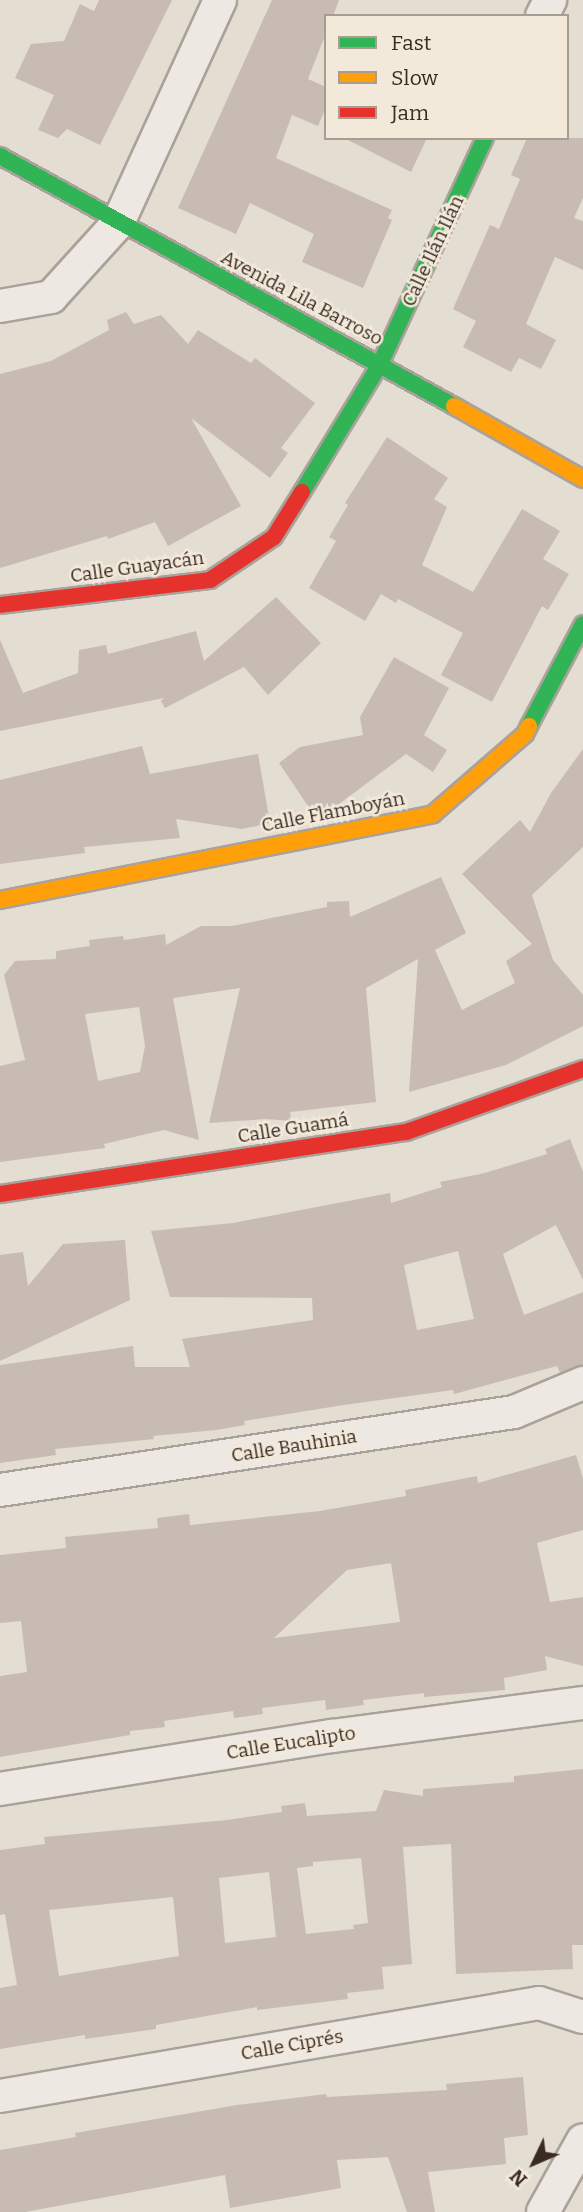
<!DOCTYPE html>
<html>
<head>
<meta charset="utf-8">
<style>
	body { margin:0 }
	#map { position:relative; width:583px; height:2212px; overflow:hidden; background:#e4ddd2; font-family:Bitter,serif }
	div>[style] { position:absolute }
	.building>* { inset:0; background:#c8bbb3 }
	.roads { filter:drop-shadow(2px 0 #aaa29a) drop-shadow(-2px 0 #aaa29a) drop-shadow(0 2px #aaa29a) drop-shadow(0 -2px #aaa29a) }
	.street>* { height:32px; margin:-16px; padding:0 16px; transform-origin:16px; border-radius:16px; background:#ede9e2 }
	.fast>* { height:16px; margin:-8px; padding:0 8px; transform-origin:8px; border-radius:8px; background:#30b455 }
	.slow>* { height:16px; margin:-8px; padding:0 8px; transform-origin:8px; border-radius:8px; background:#ff9f0a }
	.jam>* { height:16px; margin:-8px; padding:0 8px; transform-origin:8px; border-radius:8px; background:#e5322d }
	span { translate:-50% -50%; white-space:nowrap; text-align:center; line-height:1.15; -webkit-text-stroke:5px #f3e9da; paint-order:stroke }
	.street-label { font-size:19px; color:#392b22 }
	.legend { position:absolute; left:324px; top:14px; width:245px; height:126px; box-sizing:border-box; background:#f3e9da; border:2px solid #a99d90; margin:0; padding:9px 12px; list-style:none; font-size:21px; color:#392b22 }
	.legend li { display:flex; align-items:center; gap:14px; height:35px }
	.legend b { width:35px; border:2px solid #a99d90 }
	.north { position:absolute; left:499px; top:2128px; width:70px; height:70px; -webkit-text-stroke:5px #f3e9da; paint-order:stroke; rotate:226deg; font-size:19px; font-weight:700; line-height:28px; text-align:center; color:#392b22 }
	.north::after { content:''; display:block; margin:auto; width:24px; height:32px; background:#392b22; clip-path:polygon(50% 0,100% 100%,50% 72%,0 100%) }
</style>
</head>
<body>
<div id="map">
	<div class="building">
		<i style="clip-path:polygon(99px 0,172px 0,100px 145px,67px 129px,58px 138px,38px 130px,54px 95px,15px 78px,31px 44px,64px 41px,80px 4px,94px 11px)"></i>
		<i style="clip-path:polygon(272px 0,339px 0,333px 16px,326px 16px,326px 33px,308px 79px,326px 87px,326px 107px,318px 126px,292px 115px,276px 158px,392px 210px,388px 218px,392px 220px,363px 288px,302px 262px,314px 234px,250px 203px,236px 234px,178px 208px)"></i>
		<i style="clip-path:polygon(344px 138px,427px 138px,411px 172px)"></i>
		<i style="clip-path:polygon(527px 138px,583px 138px,583px 198px,574px 218px,583px 221px,583px 270px,555px 257px,526px 324px,556px 340px,541px 369px,519px 358px,511px 372px,463px 347px,476px 321px,453px 309px,490px 225px,499px 229px,520px 179px,511px 175px)"></i>
		<i style="clip-path:polygon(126px 312px,134px 324px,161px 315px,188px 344px,198px 330px,251px 363px,255px 358px,315px 403px,281px 448px,288px 453px,270px 478px,191px 418px,241px 506px,168px 546px,155px 522px,108px 539px,107px 536px,0 568px,0 374px,51px 361px,109px 330px,107px 320px)"></i>
		<i style="clip-path:polygon(387px 437px,448px 478px,434px 499px,447px 507px,422px 565px,473px 592px,522px 509px,560px 531px,543px 559px,569px 574px,548px 610px,542px 606px,492px 702px,441px 675px,463px 633px,398px 599px,396px 603px,381px 594px,365px 621px,309px 588px,336px 541px,329px 537px,348px 505px,345px 503px)"></i>
		<i style="clip-path:polygon(276px 597px,321px 643px,268px 695px,244px 667px,165px 708px,161px 701px,164px 698px,0 731px,0 640px,23px 693px,78px 673px,79px 650px,106px 645px,108px 654px,196px 631px,204px 661px)"></i>
		<i style="clip-path:polygon(394px 657px,449px 688px,424px 735px,447px 750px,433px 772px,406px 754px,327px 813px,314px 815px,279px 763px,300px 747px,363px 735px,360px 717px)"></i>
		<i style="clip-path:polygon(142px 746px,150px 774px,258px 754px,270px 823px,242px 829px,176px 819px,180px 838px,84px 847px,85px 853px,0 864px,0 780px)"></i>
		<i style="clip-path:polygon(evenodd,583px 749px,583px 847px,532px 895px,553px 960px,583px 995px,583px 1026px,506px 1065px,409px 1092px,418px 959px,366px 988px,376px 1102px,290px 1112px,292px 1121px,266px 1119px,209px 1123px,240px 988px,173px 998px,199px 1140px,164px 1130px,104px 1144px,105px 1148px,0 1162px,0 1066px,25px 1060px,4px 975px,15px 961px,56px 959px,56px 951px,90px 946px,89px 940px,123px 936px,124px 940px,165px 934px,166px 945px,201px 926px,232px 926px,327px 907px,327px 902px,349px 901px,350px 917px,441px 877px,466px 933px,435px 950px,462px 1010px,515px 983px,506px 961px,532px 944px,462px 874px,520px 820px,530px 832px,551px 793px,583px 749px,139px 1007px,145px 1046px,140px 1072px,98px 1081px,85px 1014px,139px 1007px)"></i>
		<i style="clip-path:polygon(evenodd,570px 1139px,583px 1172px,583px 1280px,556px 1225px,503px 1254px,524px 1315px,583px 1292px,583px 1365px,560px 1373px,557px 1366px,454px 1394px,453px 1390px,337px 1406px,244px 1421px,245px 1425px,216px 1430px,153px 1436px,154px 1439px,55px 1449px,56px 1455px,0 1463px,0 1365px,133px 1346px,135px 1367px,190px 1367px,182px 1339px,313px 1320px,312px 1298px,170px 1297px,151px 1231px,233px 1223px,390px 1193px,391px 1203px,442px 1187px,440px 1182px,485px 1173px,547px 1154px,545px 1149px,570px 1139px,458px 1251px,474px 1319px,417px 1330px,404px 1265px,458px 1251px)"></i>
		<i style="clip-path:polygon(125px 1240px,130px 1300px,0 1361px,0 1255px,23px 1252px,28px 1286px,63px 1244px)"></i>
		<i style="clip-path:polygon(evenodd,576px 1455px,583px 1479px,583px 1530px,537px 1543px,550px 1602px,583px 1597px,583px 1666px,545px 1656px,547px 1670px,504px 1678px,505px 1690px,424px 1697px,424px 1693px,363px 1700px,364px 1705px,326px 1710px,325px 1700px,262px 1708px,263px 1714px,234px 1718px,233px 1711px,164px 1721px,165px 1727px,130px 1731px,130px 1735px,0 1757px,0 1676px,27px 1672px,21px 1621px,0 1623px,0 1555px,66px 1548px,65px 1537px,158px 1528px,157px 1518px,189px 1514px,190px 1525px,320px 1511px,406px 1496px,405px 1490px,477px 1476px,478px 1483px,576px 1455px,391px 1563px,400px 1622px,274px 1638px,347px 1570px,391px 1563px)"></i>
		<i style="clip-path:polygon(evenodd,583px 1769px,583px 1945px,572px 1945px,573px 1969px,456px 1974px,451px 1844px,403px 1847px,412px 1964px,382px 1967px,384px 1989px,347px 1993px,348px 1999px,257px 2010px,257px 2007px,156px 2025px,156px 2029px,85px 2039px,85px 2035px,0 2049px,0 1988px,17px 1985px,5px 1914px,0 1915px,0 1850px,45px 1844px,44px 1837px,227px 1820px,282px 1812px,281px 1806px,305px 1803px,307px 1816px,376px 1811px,384px 1790px,423px 1796px,423px 1789px,514px 1782px,514px 1776px,583px 1769px,361px 1858px,368px 1923px,353px 1925px,354px 1929px,306px 1934px,297px 1868px,313px 1866px,313px 1862px,361px 1858px,583px 1769px,269px 1872px,276px 1937px,225px 1943px,219px 1878px,269px 1872px,583px 1769px,173px 1897px,179px 1956px,59px 1976px,49px 1910px,173px 1897px)"></i>
		<i style="clip-path:polygon(523px 2077px,528px 2135px,504px 2138px,506px 2164px,428px 2172px,435px 2212px,407px 2212px,388px 2157px,337px 2160px,341px 2188px,230px 2208px,225px 2175px,25px 2212px,0 2212px,0 2150px,76px 2137px,75px 2133px,237px 2105px,326px 2094px,327px 2097px,447px 2090px,446px 2084px)"></i>
	</div>
	<div class="roads">
		<div class="street">
			<i style="left:542px;top:16px;width:18px;rotate:-63deg"></i>
			<i style="left:0;top:306px;width:52px;rotate:-10deg"></i>
			<i style="left:51px;top:297px;width:100px;rotate:-47.8deg"></i>
			<i style="left:118px;top:223px;width:245px;rotate:-65.4deg"></i>
			<i style="left:0;top:1490px;width:520px;rotate:-8.63deg"></i>
			<i style="left:514px;top:1412px;width:75px;rotate:-22.8deg"></i>
			<i style="left:0;top:1789px;width:336px;rotate:-9.1deg"></i>
			<i style="left:332px;top:1736px;width:253px;rotate:-7.5deg"></i>
			<i style="left:0;top:2096px;width:547px;rotate:-9.79deg"></i>
			<i style="left:539px;top:2003px;width:46px;rotate:17.7deg"></i>
			<i style="left:543px;top:2212px;width:82px;rotate:-60.9deg"></i>
		</div>
		<div class="fast">
			<i style="left:0;top:156px;width:518px;rotate:28.84deg"></i>
			<i style="left:302px;top:492px;width:150px;rotate:-58.6deg"></i>
			<i style="left:380px;top:364px;width:249px;rotate:-65.1deg"></i>
			<i style="left:529px;top:726px;width:115px;rotate:-62.1deg"></i>
		</div>
		<div class="slow">
			<i style="left:454px;top:406px;width:148px;rotate:29.5deg"></i>
			<i style="left:0;top:900px;width:441px;rotate:-11.2deg"></i>
			<i style="left:433px;top:814px;width:122px;rotate:-41deg"></i>
			<i style="left:525px;top:734px;width:9px;rotate:-63deg"></i>
		</div>
		<div class="jam">
			<i style="left:0;top:605px;width:211px;rotate:-6.8deg"></i>
			<i style="left:210px;top:580px;width:77px;rotate:-33.9deg"></i>
			<i style="left:274px;top:537px;width:53px;rotate:-58.1deg"></i>
			<i style="left:0;top:1194px;width:411px;rotate:-8.7deg"></i>
			<i style="left:406px;top:1132px;width:188px;rotate:-19.6deg"></i>
		</div>
	</div>
	<div class="street-label">
		<span style="left:433px;top:251px;rotate:-65deg">Calle Ilán Ilán</span>
		<span style="left:302px;top:298px;rotate:28deg">Avenida Lila Barroso</span>
		<span style="left:137px;top:567px;rotate:-8deg">Calle Guayacán</span>
		<span style="left:333px;top:812px;rotate:-11deg">Calle Flamboyán</span>
		<span style="left:293px;top:1128px;rotate:-9deg">Calle Guamá</span>
		<span style="left:294px;top:1446px;rotate:-9deg">Calle Bauhinia</span>
		<span style="left:291px;top:1743px;rotate:-9deg">Calle Eucalipto</span>
		<span style="left:292px;top:2045px;rotate:-10deg">Calle Ciprés</span>
	</div>
	<ul class="legend">
	<li><b style="height:9px;background:#30b455"></b>Fast</li>
	<li><b style="height:9px;background:#ff9f0a"></b>Slow</li>
	<li><b style="height:9px;background:#e5322d"></b>Jam</li>
	</ul>
	<div class="north">N</div>
</div>
</body>
</html>
